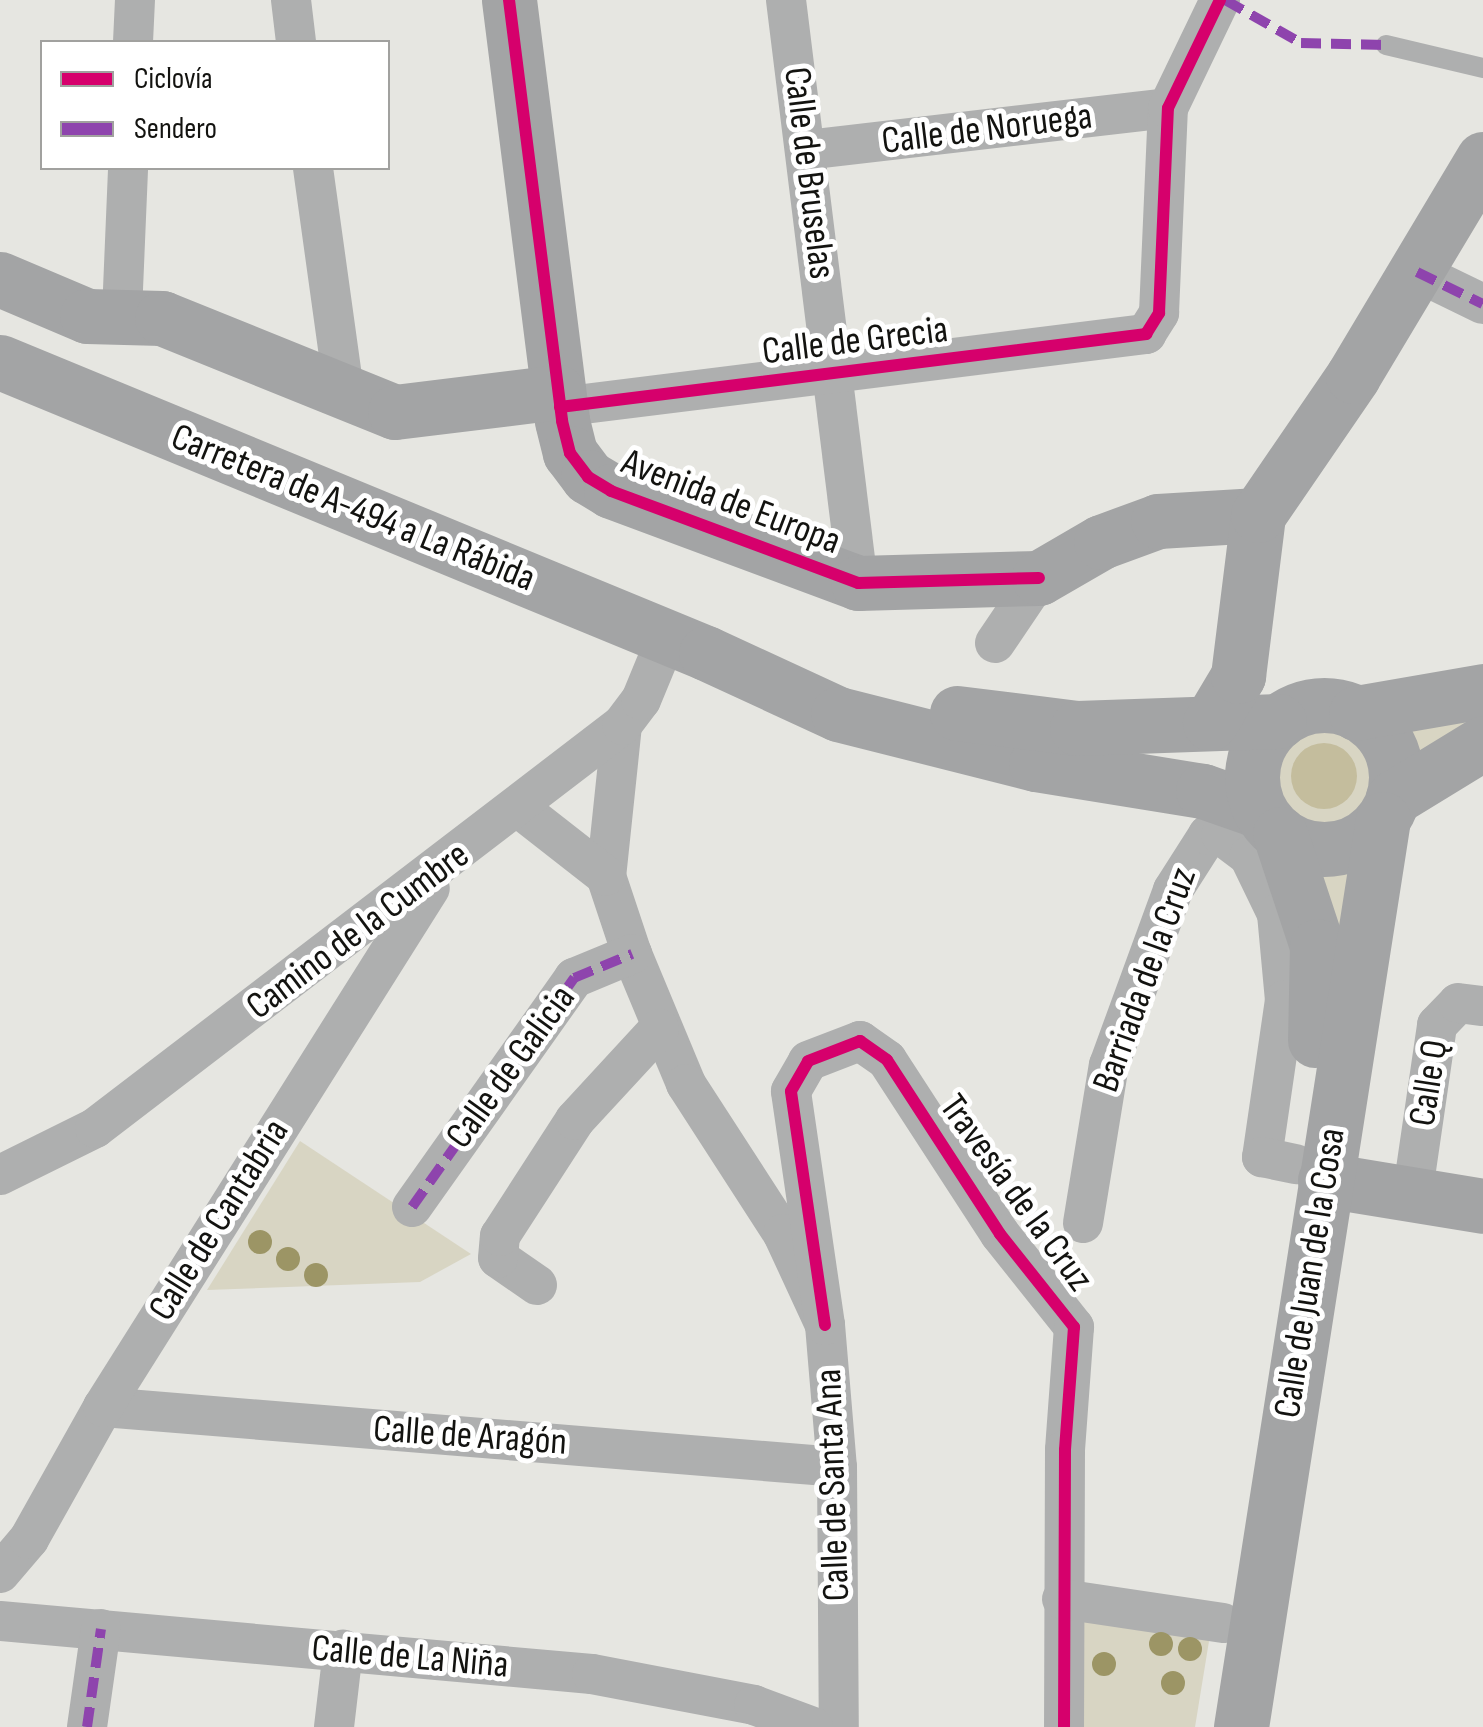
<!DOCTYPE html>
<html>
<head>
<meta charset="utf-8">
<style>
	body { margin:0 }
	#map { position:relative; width:1483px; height:1727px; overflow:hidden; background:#e6e6e1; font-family:"Sofia Sans Condensed",sans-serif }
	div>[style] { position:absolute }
	.green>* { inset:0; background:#d8d5c3 }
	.round { border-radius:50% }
	.water>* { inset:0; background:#c4bd9d }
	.lane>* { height:20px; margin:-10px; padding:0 10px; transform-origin:10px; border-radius:10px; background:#aeafaf }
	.street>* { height:40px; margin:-20px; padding:0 20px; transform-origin:20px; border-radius:20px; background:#aeafaf }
	.secondary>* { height:55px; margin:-27.5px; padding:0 27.5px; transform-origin:27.5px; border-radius:27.5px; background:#a3a4a5 }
	.secondary>.ring { margin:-27.5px; padding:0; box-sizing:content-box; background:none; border:55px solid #a3a4a5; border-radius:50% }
	.quiet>* { height:10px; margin-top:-5px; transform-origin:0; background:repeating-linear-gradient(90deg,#8e44ad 0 20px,transparent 0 30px) }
	.cycleway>* { height:12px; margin:-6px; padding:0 6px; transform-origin:6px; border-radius:6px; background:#d6006c }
	.trees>* { width:24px; height:24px; margin:-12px; border-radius:50%; background:#9c9565 }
	span { translate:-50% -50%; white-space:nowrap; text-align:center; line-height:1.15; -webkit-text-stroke:10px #fff; paint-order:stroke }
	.street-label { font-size:38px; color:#131310 }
	.legend { position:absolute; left:40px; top:40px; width:350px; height:130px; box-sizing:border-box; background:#fff; border:2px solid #a1a19f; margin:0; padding:12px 18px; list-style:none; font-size:30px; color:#131310 }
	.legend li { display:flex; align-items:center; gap:20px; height:50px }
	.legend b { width:50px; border:2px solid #a1a19f }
</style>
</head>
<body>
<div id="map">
	<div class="green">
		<i style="clip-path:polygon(1442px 711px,1483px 731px,1413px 758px,1399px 725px)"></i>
		<i class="round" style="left:1271px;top:723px;width:106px;height:106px"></i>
		<i style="clip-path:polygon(1349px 864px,1344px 963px,1317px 868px)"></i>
		<i style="clip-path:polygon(300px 1141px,471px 1254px,420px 1282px,207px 1290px)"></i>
		<i style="clip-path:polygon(1076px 1612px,1210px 1635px,1195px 1727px,1078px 1727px)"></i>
	</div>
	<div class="water">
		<i class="round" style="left:1291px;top:743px;width:66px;height:66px"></i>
	</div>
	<div class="lane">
		<i style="left:1386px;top:45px;width:100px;rotate:13.3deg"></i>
	</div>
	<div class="street">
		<i style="left:291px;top:0;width:42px;rotate:83.2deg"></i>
		<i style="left:786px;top:0;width:587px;rotate:82.96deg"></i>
		<i style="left:133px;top:42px;width:42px;rotate:-87.3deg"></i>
		<i style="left:806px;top:150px;width:364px;rotate:-6.6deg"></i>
		<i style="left:313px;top:168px;width:226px;rotate:82.1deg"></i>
		<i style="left:1417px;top:272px;width:73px;rotate:25.9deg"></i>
		<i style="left:122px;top:313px;width:145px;rotate:-87.6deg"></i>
		<i style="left:560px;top:407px;width:591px;rotate:-7.1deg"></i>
		<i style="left:1146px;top:334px;width:25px;rotate:-58deg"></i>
		<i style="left:1159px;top:313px;width:205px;rotate:-87.5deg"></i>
		<i style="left:1168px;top:108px;width:120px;rotate:-64.3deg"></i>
		<i style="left:995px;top:643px;width:78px;rotate:-55.9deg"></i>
		<i style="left:622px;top:725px;width:152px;rotate:96deg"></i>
		<i style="left:606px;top:876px;width:82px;rotate:71.6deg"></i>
		<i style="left:632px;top:954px;width:141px;rotate:67.4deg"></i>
		<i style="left:686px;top:1084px;width:179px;rotate:57.1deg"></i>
		<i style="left:783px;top:1234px;width:100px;rotate:65.2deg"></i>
		<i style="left:825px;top:1325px;width:143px;rotate:85.2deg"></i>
		<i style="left:837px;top:1467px;width:260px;rotate:89.6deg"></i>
		<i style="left:519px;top:808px;width:110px;rotate:38deg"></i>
		<i style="left:0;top:1175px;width:106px;rotate:-26.3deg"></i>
		<i style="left:95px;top:1128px;width:663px;rotate:-37.41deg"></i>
		<i style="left:622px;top:725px;width:31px;rotate:-53deg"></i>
		<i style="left:641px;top:700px;width:68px;rotate:-67.6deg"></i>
		<i style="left:1412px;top:1197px;width:174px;rotate:-81.7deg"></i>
		<i style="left:1437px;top:1025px;width:30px;rotate:-46deg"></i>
		<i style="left:1458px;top:1003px;width:25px;rotate:7deg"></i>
		<i style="left:412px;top:1207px;width:281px;rotate:-54.7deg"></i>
		<i style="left:574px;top:978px;width:63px;rotate:-22.5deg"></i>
		<i style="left:1083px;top:1223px;width:160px;rotate:-80.7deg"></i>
		<i style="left:1109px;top:1065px;width:186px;rotate:-69.9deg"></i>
		<i style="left:1173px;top:890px;width:65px;rotate:-57.5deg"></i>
		<i style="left:1208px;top:835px;width:13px"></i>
		<i style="left:1221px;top:835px;width:35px;rotate:37deg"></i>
		<i style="left:1249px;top:856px;width:64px;rotate:64.2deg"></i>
		<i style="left:1277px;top:914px;width:86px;rotate:84.7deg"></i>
		<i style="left:1285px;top:1000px;width:159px;rotate:98.3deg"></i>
		<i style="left:1262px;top:1157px;width:35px;rotate:12deg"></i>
		<i style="left:537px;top:1285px;width:47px;rotate:-145.3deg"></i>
		<i style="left:498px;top:1258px;width:22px;rotate:-85deg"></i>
		<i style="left:500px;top:1236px;width:138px;rotate:-57.1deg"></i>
		<i style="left:575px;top:1120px;width:124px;rotate:-47.3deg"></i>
		<i style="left:825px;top:1325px;width:236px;rotate:-98.3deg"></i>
		<i style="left:791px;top:1091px;width:34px;rotate:-60deg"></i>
		<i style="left:808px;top:1061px;width:56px;rotate:-21deg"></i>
		<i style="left:860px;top:1041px;width:33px;rotate:35deg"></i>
		<i style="left:887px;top:1060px;width:207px;rotate:57deg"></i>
		<i style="left:1000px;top:1234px;width:119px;rotate:51.5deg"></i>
		<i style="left:1074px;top:1327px;width:123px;rotate:94.2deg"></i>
		<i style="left:1065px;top:1450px;width:277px;rotate:90.2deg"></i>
		<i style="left:103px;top:1407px;width:736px;rotate:4.67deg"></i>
		<i style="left:0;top:1573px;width:45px;rotate:-49.5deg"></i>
		<i style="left:29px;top:1539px;width:151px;rotate:-60.7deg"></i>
		<i style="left:103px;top:1407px;width:613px;rotate:-57.79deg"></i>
		<i style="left:1062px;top:1599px;width:163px;rotate:8.5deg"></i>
		<i style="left:0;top:1621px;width:594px;rotate:5.12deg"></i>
		<i style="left:592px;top:1674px;width:165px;rotate:10.8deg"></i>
		<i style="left:754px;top:1705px;width:63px;rotate:20.4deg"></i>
		<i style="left:87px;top:1727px;width:99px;rotate:-81.9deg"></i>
		<i style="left:334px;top:1727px;width:78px;rotate:-83.3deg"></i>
	</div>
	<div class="secondary">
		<i style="left:509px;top:0;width:424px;rotate:82.8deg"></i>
		<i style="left:562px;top:421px;width:33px;rotate:76deg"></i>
		<i style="left:570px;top:453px;width:30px;rotate:53deg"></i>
		<i style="left:588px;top:477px;width:27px;rotate:31deg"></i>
		<i style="left:611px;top:491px;width:264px;rotate:20.4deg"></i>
		<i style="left:858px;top:583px;width:181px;rotate:-1.6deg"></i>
		<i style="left:1039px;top:578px;width:72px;rotate:-30.1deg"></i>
		<i style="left:1101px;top:542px;width:61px;rotate:-20.2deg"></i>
		<i style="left:1158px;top:521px;width:100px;rotate:-3.4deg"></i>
		<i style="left:0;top:279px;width:95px;rotate:23deg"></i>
		<i style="left:87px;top:316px;width:75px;rotate:1.5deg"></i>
		<i style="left:162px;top:318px;width:251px;rotate:22deg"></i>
		<i style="left:395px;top:412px;width:164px;rotate:-7deg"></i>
		<i style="left:0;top:362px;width:764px;rotate:22.4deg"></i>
		<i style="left:706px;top:653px;width:145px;rotate:24.8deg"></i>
		<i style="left:838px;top:714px;width:204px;rotate:14.2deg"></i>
		<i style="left:1036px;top:764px;width:169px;rotate:9.2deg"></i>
		<i style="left:1203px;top:791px;width:60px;rotate:19.3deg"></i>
		<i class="ring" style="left:1252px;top:705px;width:89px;height:89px"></i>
		<i style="left:957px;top:713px;width:121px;rotate:7.1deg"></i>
		<i style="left:1077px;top:728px;width:202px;rotate:-2deg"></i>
		<i style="left:1356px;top:713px;width:129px;rotate:-9.8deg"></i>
		<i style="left:1210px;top:723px;width:55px;rotate:-59.2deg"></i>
		<i style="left:1238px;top:676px;width:162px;rotate:-82.9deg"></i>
		<i style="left:1258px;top:515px;width:168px;rotate:-55.6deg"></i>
		<i style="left:1353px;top:376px;width:253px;rotate:-59.1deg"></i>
		<i style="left:1393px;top:798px;width:105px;rotate:-31.4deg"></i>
		<i style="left:1280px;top:834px;width:118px;rotate:71.7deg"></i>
		<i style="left:1317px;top:946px;width:94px;rotate:91.2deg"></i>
		<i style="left:1325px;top:1180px;width:160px;rotate:9.3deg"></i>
		<i style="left:1241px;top:1727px;width:919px;rotate:-81.11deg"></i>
	</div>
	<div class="quiet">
		<i style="left:1225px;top:0;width:87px;rotate:29.5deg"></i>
		<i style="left:1301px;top:43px;width:85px;rotate:1.3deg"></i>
		<i style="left:1417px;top:272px;width:73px;rotate:25.9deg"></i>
		<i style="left:412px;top:1207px;width:281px;rotate:-54.7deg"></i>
		<i style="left:574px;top:978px;width:63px;rotate:-22.5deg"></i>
		<i style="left:87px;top:1727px;width:99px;rotate:-81.9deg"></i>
	</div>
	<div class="cycleway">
		<i style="left:509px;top:0;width:424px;rotate:82.8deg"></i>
		<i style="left:562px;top:421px;width:33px;rotate:76deg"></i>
		<i style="left:570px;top:453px;width:30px;rotate:53deg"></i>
		<i style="left:588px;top:477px;width:27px;rotate:31deg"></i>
		<i style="left:611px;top:491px;width:264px;rotate:20.4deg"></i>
		<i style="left:858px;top:583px;width:181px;rotate:-1.6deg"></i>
		<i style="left:560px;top:407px;width:591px;rotate:-7.1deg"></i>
		<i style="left:1146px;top:334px;width:25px;rotate:-58deg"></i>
		<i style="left:1159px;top:313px;width:205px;rotate:-87.5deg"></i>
		<i style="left:1168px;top:108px;width:120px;rotate:-64.3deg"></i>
		<i style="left:825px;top:1325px;width:236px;rotate:-98.3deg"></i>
		<i style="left:791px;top:1091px;width:34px;rotate:-60deg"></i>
		<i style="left:808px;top:1061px;width:56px;rotate:-21deg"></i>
		<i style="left:860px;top:1041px;width:33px;rotate:35deg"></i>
		<i style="left:887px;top:1060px;width:207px;rotate:57deg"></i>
		<i style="left:1000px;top:1234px;width:119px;rotate:51.5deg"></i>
		<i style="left:1074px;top:1327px;width:123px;rotate:94.2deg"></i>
		<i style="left:1065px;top:1450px;width:277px;rotate:90.2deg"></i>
	</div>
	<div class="trees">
		<i style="left:260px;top:1242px"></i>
		<i style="left:288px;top:1259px"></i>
		<i style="left:316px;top:1275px"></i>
		<i style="left:1161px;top:1644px"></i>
		<i style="left:1190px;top:1649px"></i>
		<i style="left:1104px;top:1664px"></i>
		<i style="left:1173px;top:1683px"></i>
	</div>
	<div class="street-label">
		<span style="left:987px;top:129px;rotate:-7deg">Calle de Noruega</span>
		<span style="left:809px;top:173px;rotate:83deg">Calle de Bruselas</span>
		<span style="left:855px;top:341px;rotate:-7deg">Calle de Grecia</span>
		<span style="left:731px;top:502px;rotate:21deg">Avenida de Europa</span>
		<span style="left:353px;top:508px;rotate:22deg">Carretera de A-494 a La Rábida</span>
		<span style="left:358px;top:931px;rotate:-37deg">Camino de la Cumbre</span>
		<span style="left:1145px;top:980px;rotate:-70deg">Barriada de la Cruz</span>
		<span style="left:511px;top:1067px;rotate:-54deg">Calle de Galicia</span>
		<span style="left:1429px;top:1083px;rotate:-81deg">Calle Q</span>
		<span style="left:1016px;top:1193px;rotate:54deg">Travesía de la Cruz</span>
		<span style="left:219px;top:1220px;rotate:-58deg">Calle de Cantabria</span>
		<span style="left:1310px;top:1273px;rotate:-81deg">Calle de Juan de la Cosa</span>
		<span style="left:470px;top:1436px;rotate:4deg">Calle de Aragón</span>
		<span style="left:833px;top:1485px;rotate:-92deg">Calle de Santa Ana</span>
		<span style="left:410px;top:1657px;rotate:5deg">Calle de La Niña</span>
	</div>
	<ul class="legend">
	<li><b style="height:12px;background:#d6006c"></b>Ciclovía</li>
	<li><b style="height:12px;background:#8e44ad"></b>Sendero</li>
	</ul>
</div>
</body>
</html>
